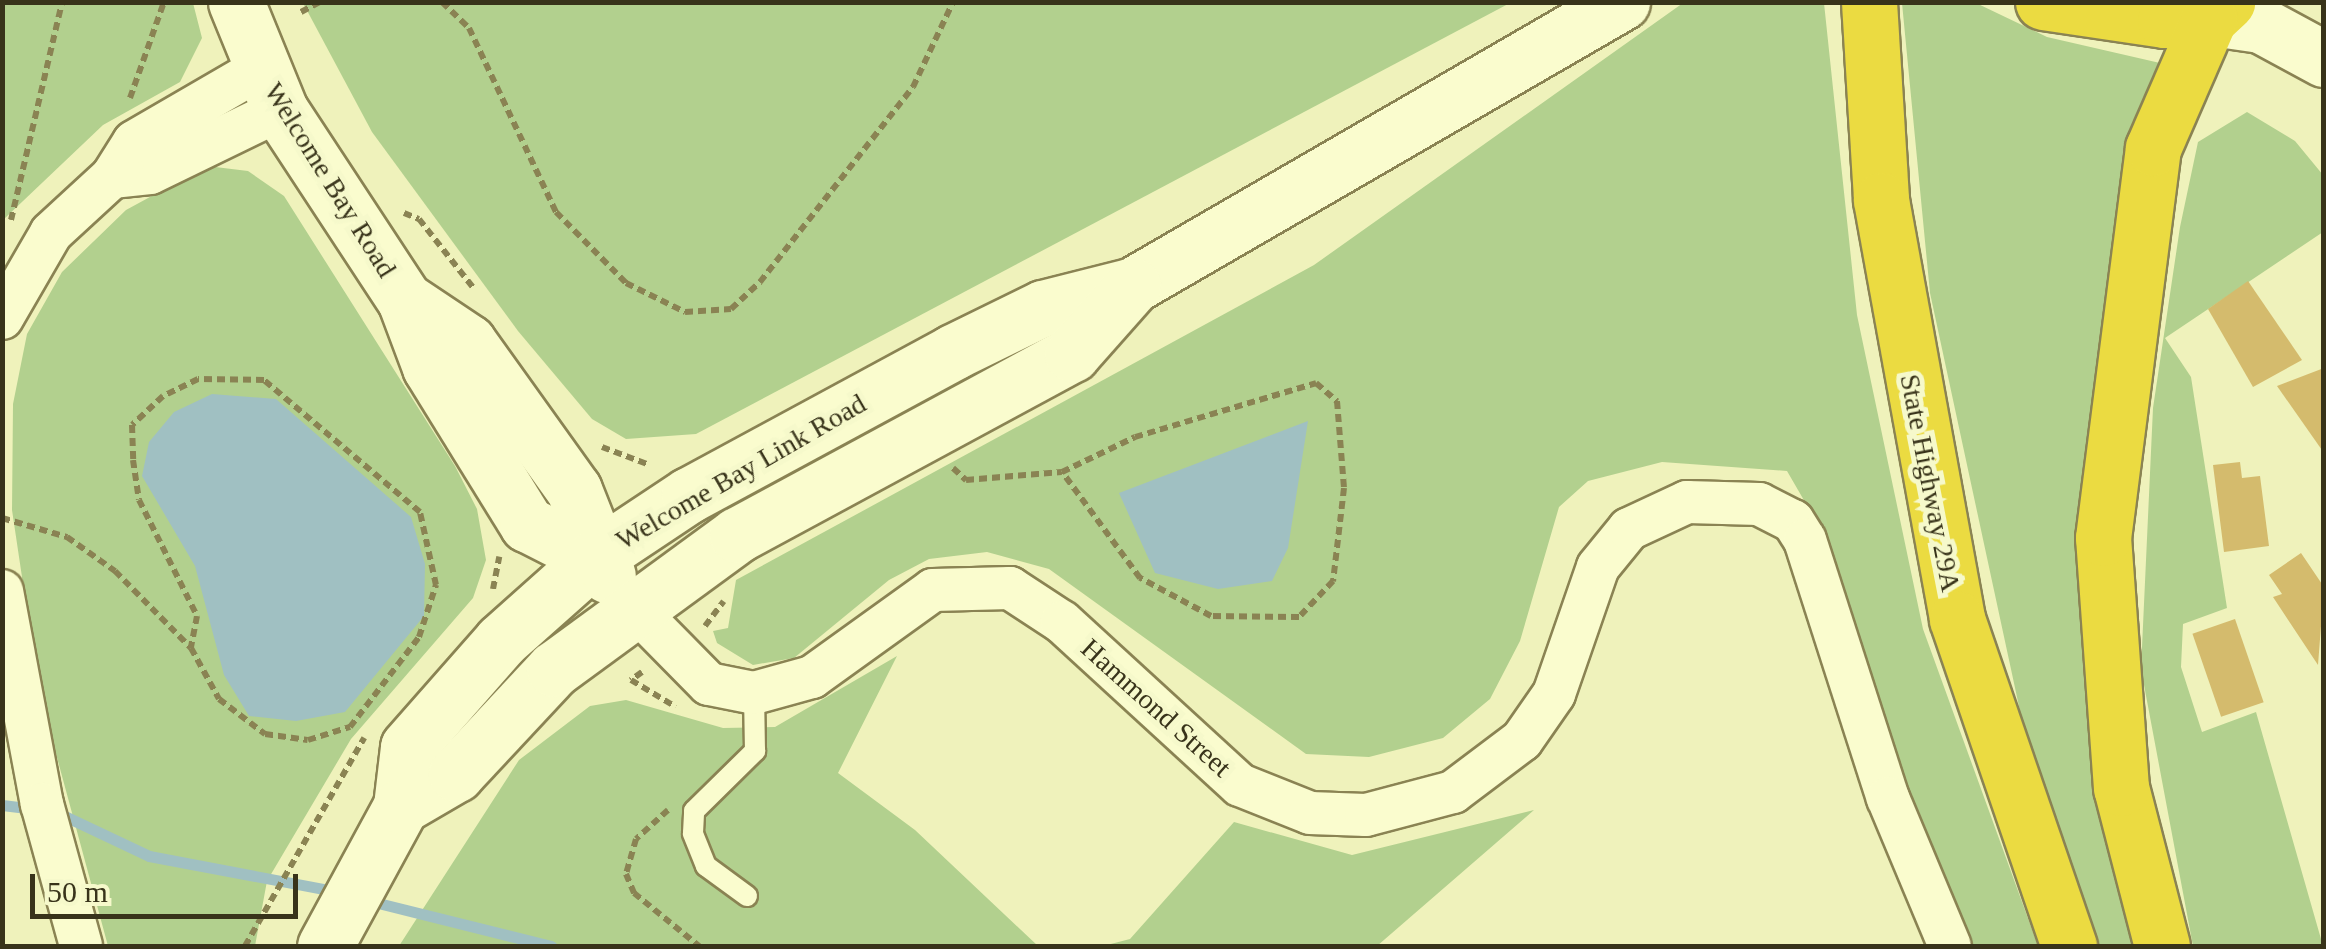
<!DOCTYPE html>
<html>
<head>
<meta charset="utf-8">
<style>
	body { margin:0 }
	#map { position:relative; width:2326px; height:949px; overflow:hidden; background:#eff2bb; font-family:Georgia,serif }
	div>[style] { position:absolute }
	.green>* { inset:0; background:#b2d08e }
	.water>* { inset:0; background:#a0c0c2 }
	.stream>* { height:11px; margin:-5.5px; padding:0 5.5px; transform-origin:5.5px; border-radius:5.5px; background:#a0c0c2 }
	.building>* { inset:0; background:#d4bb6d; transform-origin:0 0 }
	.path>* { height:6px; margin-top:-3px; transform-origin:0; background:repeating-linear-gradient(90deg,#8a8353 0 8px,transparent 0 13px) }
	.roads { filter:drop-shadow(2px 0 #8a8353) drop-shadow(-2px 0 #8a8353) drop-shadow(0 2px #8a8353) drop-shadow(0 -2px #8a8353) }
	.lane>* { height:20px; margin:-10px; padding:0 10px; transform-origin:10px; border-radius:10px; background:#fafcce }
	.street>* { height:42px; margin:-21px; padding:0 21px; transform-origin:21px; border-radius:21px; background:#fafcce }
	.secondary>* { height:55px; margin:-27.5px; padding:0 27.5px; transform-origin:27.5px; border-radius:27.5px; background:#fafcce }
	.highway>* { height:55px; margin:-27.5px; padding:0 27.5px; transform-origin:27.5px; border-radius:27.5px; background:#ebdb41 }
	span { translate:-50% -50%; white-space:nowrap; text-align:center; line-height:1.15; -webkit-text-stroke:10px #f6f9cb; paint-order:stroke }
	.street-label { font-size:28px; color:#38331a }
	.frame { position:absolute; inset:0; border:5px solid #38331a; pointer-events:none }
	.scale { position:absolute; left:30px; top:874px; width:268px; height:45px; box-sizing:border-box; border:5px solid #38331a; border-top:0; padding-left:12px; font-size:30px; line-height:35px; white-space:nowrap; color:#38331a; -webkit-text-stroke:8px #f6f9cb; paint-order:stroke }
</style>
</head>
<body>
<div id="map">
	<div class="green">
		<i style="clip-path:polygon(3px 2px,193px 3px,202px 38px,180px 82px,103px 125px,3px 220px)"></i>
		<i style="clip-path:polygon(303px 3px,1510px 3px,696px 434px,626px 439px,592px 419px,518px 331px,372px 132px)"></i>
		<i style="clip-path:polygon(1683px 3px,1824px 3px,1857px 315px,1923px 629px,2038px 946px,1969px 946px,1904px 807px,1816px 521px,1787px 471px,1662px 462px,1588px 481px,1559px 507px,1520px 641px,1490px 699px,1443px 738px,1369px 757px,1306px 754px,1049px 569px,987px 552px,929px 559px,889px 580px,794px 658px,753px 665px,717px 643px,713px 631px,728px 628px,736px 580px,1314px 265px)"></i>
		<i style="clip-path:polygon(1902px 3px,1976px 3px,2047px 37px,2160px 63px,2117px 205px,2085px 534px,2146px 946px,2088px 946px,2020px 711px,1930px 293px)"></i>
		<i style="clip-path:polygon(2247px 112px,2295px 141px,2323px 175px,2323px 232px,2165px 338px,2191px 377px,2227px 608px,2183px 624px,2181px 667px,2202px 732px,2256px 712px,2323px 946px,2193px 946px,2141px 669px,2153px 408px,2180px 227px,2198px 142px)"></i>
		<i style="clip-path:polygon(207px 166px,248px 171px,284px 196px,455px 466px,477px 509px,486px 560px,473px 598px,351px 739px,267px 881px,255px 946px,108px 946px,39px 691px,12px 510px,13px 404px,27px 334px,62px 272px,126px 210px)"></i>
		<i style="clip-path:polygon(897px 656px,838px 773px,915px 830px,1038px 946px,399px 946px,519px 760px,590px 706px,626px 700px,723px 728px,775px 727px)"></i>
		<i style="clip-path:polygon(1534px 810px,1377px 946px,1103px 946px,1130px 939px,1234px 822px,1352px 855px)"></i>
	</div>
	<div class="water">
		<i style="clip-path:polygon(212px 394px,276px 399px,411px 517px,425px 564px,424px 616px,345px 712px,296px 721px,249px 716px,224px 675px,195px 566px,142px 476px,149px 442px,174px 412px)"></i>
		<i style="clip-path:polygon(1308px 421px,1288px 548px,1272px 581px,1218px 589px,1155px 573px,1119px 493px)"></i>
	</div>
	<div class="stream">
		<i style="left:2px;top:805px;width:31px;rotate:7deg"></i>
		<i style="left:56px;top:812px;width:103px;rotate:25.3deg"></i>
		<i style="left:149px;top:856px;width:193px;rotate:10.7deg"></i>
		<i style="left:366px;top:900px;width:191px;rotate:14deg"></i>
	</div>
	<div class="building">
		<i style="clip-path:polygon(2248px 281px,2302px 360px,2253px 387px,2208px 309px)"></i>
		<i style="clip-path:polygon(2324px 368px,2324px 453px,2277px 386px)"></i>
		<i style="clip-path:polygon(2240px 462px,2242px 478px,2260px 476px,2269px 546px,2224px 552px,2213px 465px)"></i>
		<i style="clip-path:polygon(2301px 553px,2324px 587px,2318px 665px,2273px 597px,2282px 594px,2269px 575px)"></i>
		<i style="left:2235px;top:619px;width:88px;height:45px;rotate:71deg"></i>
	</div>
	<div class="path">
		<i style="left:442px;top:2px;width:37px;rotate:44deg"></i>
		<i style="left:469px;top:28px;width:204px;rotate:64.7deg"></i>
		<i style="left:556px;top:212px;width:100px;rotate:45.4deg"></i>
		<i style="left:626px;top:283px;width:66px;rotate:26.2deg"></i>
		<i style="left:685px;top:312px;width:46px;rotate:-3.7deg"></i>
		<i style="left:731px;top:309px;width:40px;rotate:-43deg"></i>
		<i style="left:760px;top:282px;width:248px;rotate:-51.9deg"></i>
		<i style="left:913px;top:87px;width:94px;rotate:-64.8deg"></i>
		<i style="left:301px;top:12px;width:21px;rotate:-28deg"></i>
		<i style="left:130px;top:98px;width:102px;rotate:-70.5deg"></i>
		<i style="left:404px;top:213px;width:16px;rotate:22deg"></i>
		<i style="left:419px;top:219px;width:90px;rotate:51.7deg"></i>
		<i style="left:11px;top:220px;width:224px;rotate:-76.8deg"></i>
		<i style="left:602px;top:447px;width:51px;rotate:20.6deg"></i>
		<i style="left:953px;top:468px;width:18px;rotate:43deg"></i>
		<i style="left:966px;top:480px;width:96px;rotate:-4.8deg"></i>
		<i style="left:1062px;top:472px;width:81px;rotate:-25.6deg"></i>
		<i style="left:1135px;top:437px;width:189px;rotate:-16.6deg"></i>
		<i style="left:1316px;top:383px;width:28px;rotate:41deg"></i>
		<i style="left:1337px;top:401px;width:87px;rotate:85.4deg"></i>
		<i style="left:1344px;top:488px;width:94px;rotate:96.7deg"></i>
		<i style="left:1333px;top:581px;width:50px;rotate:133.4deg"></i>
		<i style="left:1299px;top:617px;width:88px;rotate:-179.3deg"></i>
		<i style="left:1211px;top:616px;width:81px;rotate:-151.8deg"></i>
		<i style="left:1140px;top:578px;width:132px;rotate:-126.3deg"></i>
		<i style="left:2px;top:518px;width:68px;rotate:16.3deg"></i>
		<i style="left:67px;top:537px;width:59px;rotate:35.3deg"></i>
		<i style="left:115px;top:571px;width:108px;rotate:45.4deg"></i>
		<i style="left:191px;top:648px;width:58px;rotate:61.2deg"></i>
		<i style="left:219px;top:699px;width:58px;rotate:37.3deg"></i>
		<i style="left:265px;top:734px;width:43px;rotate:7.9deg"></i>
		<i style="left:308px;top:740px;width:44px;rotate:-17.2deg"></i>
		<i style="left:350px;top:727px;width:113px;rotate:-52.5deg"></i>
		<i style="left:419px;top:637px;width:55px;rotate:-71.9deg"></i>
		<i style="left:436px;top:585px;width:75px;rotate:-102.4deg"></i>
		<i style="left:420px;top:512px;width:204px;rotate:-139.8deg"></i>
		<i style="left:264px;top:380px;width:66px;rotate:-179.1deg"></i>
		<i style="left:198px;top:379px;width:39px;rotate:154deg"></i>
		<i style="left:163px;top:396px;width:42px;rotate:136.9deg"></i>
		<i style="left:132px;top:425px;width:35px;rotate:88deg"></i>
		<i style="left:133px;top:460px;width:40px;rotate:81.5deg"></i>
		<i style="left:139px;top:500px;width:130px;rotate:63.4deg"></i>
		<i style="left:197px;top:616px;width:33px;rotate:101deg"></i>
		<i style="left:493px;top:589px;width:33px;rotate:-79deg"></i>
		<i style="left:705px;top:626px;width:31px;rotate:-53deg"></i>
		<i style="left:642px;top:672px;width:14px;rotate:144deg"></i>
		<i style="left:631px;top:680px;width:52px;rotate:31deg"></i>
		<i style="left:668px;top:810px;width:43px;rotate:137.8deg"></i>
		<i style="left:636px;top:839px;width:36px;rotate:106deg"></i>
		<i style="left:626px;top:874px;width:21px;rotate:67deg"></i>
		<i style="left:634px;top:893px;width:84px;rotate:39.2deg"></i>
		<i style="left:245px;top:946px;width:240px;rotate:-60.2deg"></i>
	</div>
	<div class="roads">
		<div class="lane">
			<i style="left:747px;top:896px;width:51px;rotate:-143.8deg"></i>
			<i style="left:706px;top:866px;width:35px;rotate:-112deg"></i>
			<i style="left:693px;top:833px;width:22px;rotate:-87deg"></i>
			<i style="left:694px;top:811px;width:86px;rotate:-44.5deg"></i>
			<i style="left:755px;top:751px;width:58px;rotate:-91deg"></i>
		</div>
		<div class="street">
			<i style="left:112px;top:177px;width:38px;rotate:-6deg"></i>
			<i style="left:150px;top:173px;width:144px;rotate:-25.9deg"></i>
			<i style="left:2px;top:318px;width:98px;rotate:-60deg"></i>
			<i style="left:51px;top:233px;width:83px;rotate:-42.6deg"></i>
			<i style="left:112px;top:177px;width:41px;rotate:-57.8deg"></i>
			<i style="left:134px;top:142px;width:147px;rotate:-30.2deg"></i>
			<i style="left:2px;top:591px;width:217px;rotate:79.4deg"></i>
			<i style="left:42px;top:804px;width:147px;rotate:74.6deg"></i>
			<i style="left:633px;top:607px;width:108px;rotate:45.4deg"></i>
			<i style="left:709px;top:684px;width:46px;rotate:11.3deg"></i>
			<i style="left:754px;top:693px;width:60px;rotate:-15.4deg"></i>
			<i style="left:812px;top:677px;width:149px;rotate:-35.7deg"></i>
			<i style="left:933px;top:590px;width:77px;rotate:-1.5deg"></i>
			<i style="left:1010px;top:588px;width:62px;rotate:33.2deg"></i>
			<i style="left:1062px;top:622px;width:241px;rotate:42.5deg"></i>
			<i style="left:1240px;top:785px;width:75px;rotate:21.8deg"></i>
			<i style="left:1310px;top:813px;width:56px;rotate:2deg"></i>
			<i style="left:1366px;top:815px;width:90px;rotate:-14.8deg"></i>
			<i style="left:1453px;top:792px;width:86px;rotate:-37deg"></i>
			<i style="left:1522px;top:740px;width:56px;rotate:-55.2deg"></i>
			<i style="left:1554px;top:694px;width:134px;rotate:-70.9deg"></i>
			<i style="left:1598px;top:567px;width:49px;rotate:-50.8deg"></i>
			<i style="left:1629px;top:529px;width:64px;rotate:-25deg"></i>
			<i style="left:1687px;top:502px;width:72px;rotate:1.6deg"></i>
			<i style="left:1759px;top:504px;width:38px;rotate:27deg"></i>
			<i style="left:1793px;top:521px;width:22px;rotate:58deg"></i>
			<i style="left:1805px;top:540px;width:271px;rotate:72.2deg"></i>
			<i style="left:1888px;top:798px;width:160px;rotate:67.3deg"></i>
		</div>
		<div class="secondary">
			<i style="left:236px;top:2px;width:117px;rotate:67.8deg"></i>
			<i style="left:280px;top:110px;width:227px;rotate:56.7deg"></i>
			<i style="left:405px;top:300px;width:72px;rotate:69.5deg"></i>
			<i style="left:430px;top:367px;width:185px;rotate:58.3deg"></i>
			<i style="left:527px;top:524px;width:75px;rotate:26.9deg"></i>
			<i style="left:2212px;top:18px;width:49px;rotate:8.1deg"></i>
			<i style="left:2261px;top:25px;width:72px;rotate:28.4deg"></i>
			<i style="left:405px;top:300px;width:76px;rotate:33.7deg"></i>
			<i style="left:468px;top:342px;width:182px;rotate:54.4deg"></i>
			<i style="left:574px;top:490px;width:92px;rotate:68.4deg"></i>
			<i style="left:401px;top:806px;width:59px;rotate:-83.2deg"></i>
			<i style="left:408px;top:747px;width:141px;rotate:-48.7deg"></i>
			<i style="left:501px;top:641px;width:125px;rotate:-41.7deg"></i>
			<i style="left:594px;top:558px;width:114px;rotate:-33.6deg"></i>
			<i style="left:689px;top:495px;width:300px;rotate:-28.4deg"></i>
			<i style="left:953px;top:352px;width:100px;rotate:-26.1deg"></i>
			<i style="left:1043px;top:308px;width:93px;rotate:-14.3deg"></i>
			<i style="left:1133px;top:285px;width:565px;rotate:-30.06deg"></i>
			<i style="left:325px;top:946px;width:159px;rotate:-61.5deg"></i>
			<i style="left:401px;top:806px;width:64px;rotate:-30.2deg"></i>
			<i style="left:456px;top:774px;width:144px;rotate:-47deg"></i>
			<i style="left:554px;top:669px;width:227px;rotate:-36.2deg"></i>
			<i style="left:737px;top:535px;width:381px;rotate:-28.4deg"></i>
			<i style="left:1072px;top:354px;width:92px;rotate:-48.5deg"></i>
		</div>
		<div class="highway">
			<i style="left:1869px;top:2px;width:198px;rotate:86.5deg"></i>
			<i style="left:1881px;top:200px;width:426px;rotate:79.7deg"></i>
			<i style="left:1957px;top:619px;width:346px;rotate:71.1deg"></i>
			<i style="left:2043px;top:2px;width:123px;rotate:8.4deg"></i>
			<i style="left:2165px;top:20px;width:44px;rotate:-1.3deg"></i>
			<i style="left:2209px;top:19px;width:25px;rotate:-43deg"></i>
			<i style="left:2162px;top:946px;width:163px;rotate:-104.5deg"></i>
			<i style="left:2121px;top:788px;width:251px;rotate:-94.1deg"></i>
			<i style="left:2103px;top:538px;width:393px;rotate:-82.7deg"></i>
			<i style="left:2153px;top:148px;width:141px;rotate:-66.5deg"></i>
		</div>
	</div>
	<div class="street-label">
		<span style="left:330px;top:180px;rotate:58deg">Welcome Bay Road</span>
		<span style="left:741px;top:472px;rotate:-30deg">Welcome Bay Link Road</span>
		<span style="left:1930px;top:483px;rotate:79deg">State Highway 29A</span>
		<span style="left:1156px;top:708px;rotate:42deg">Hammond Street</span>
	</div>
	<div class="frame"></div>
	<div class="scale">50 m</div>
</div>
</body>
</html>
